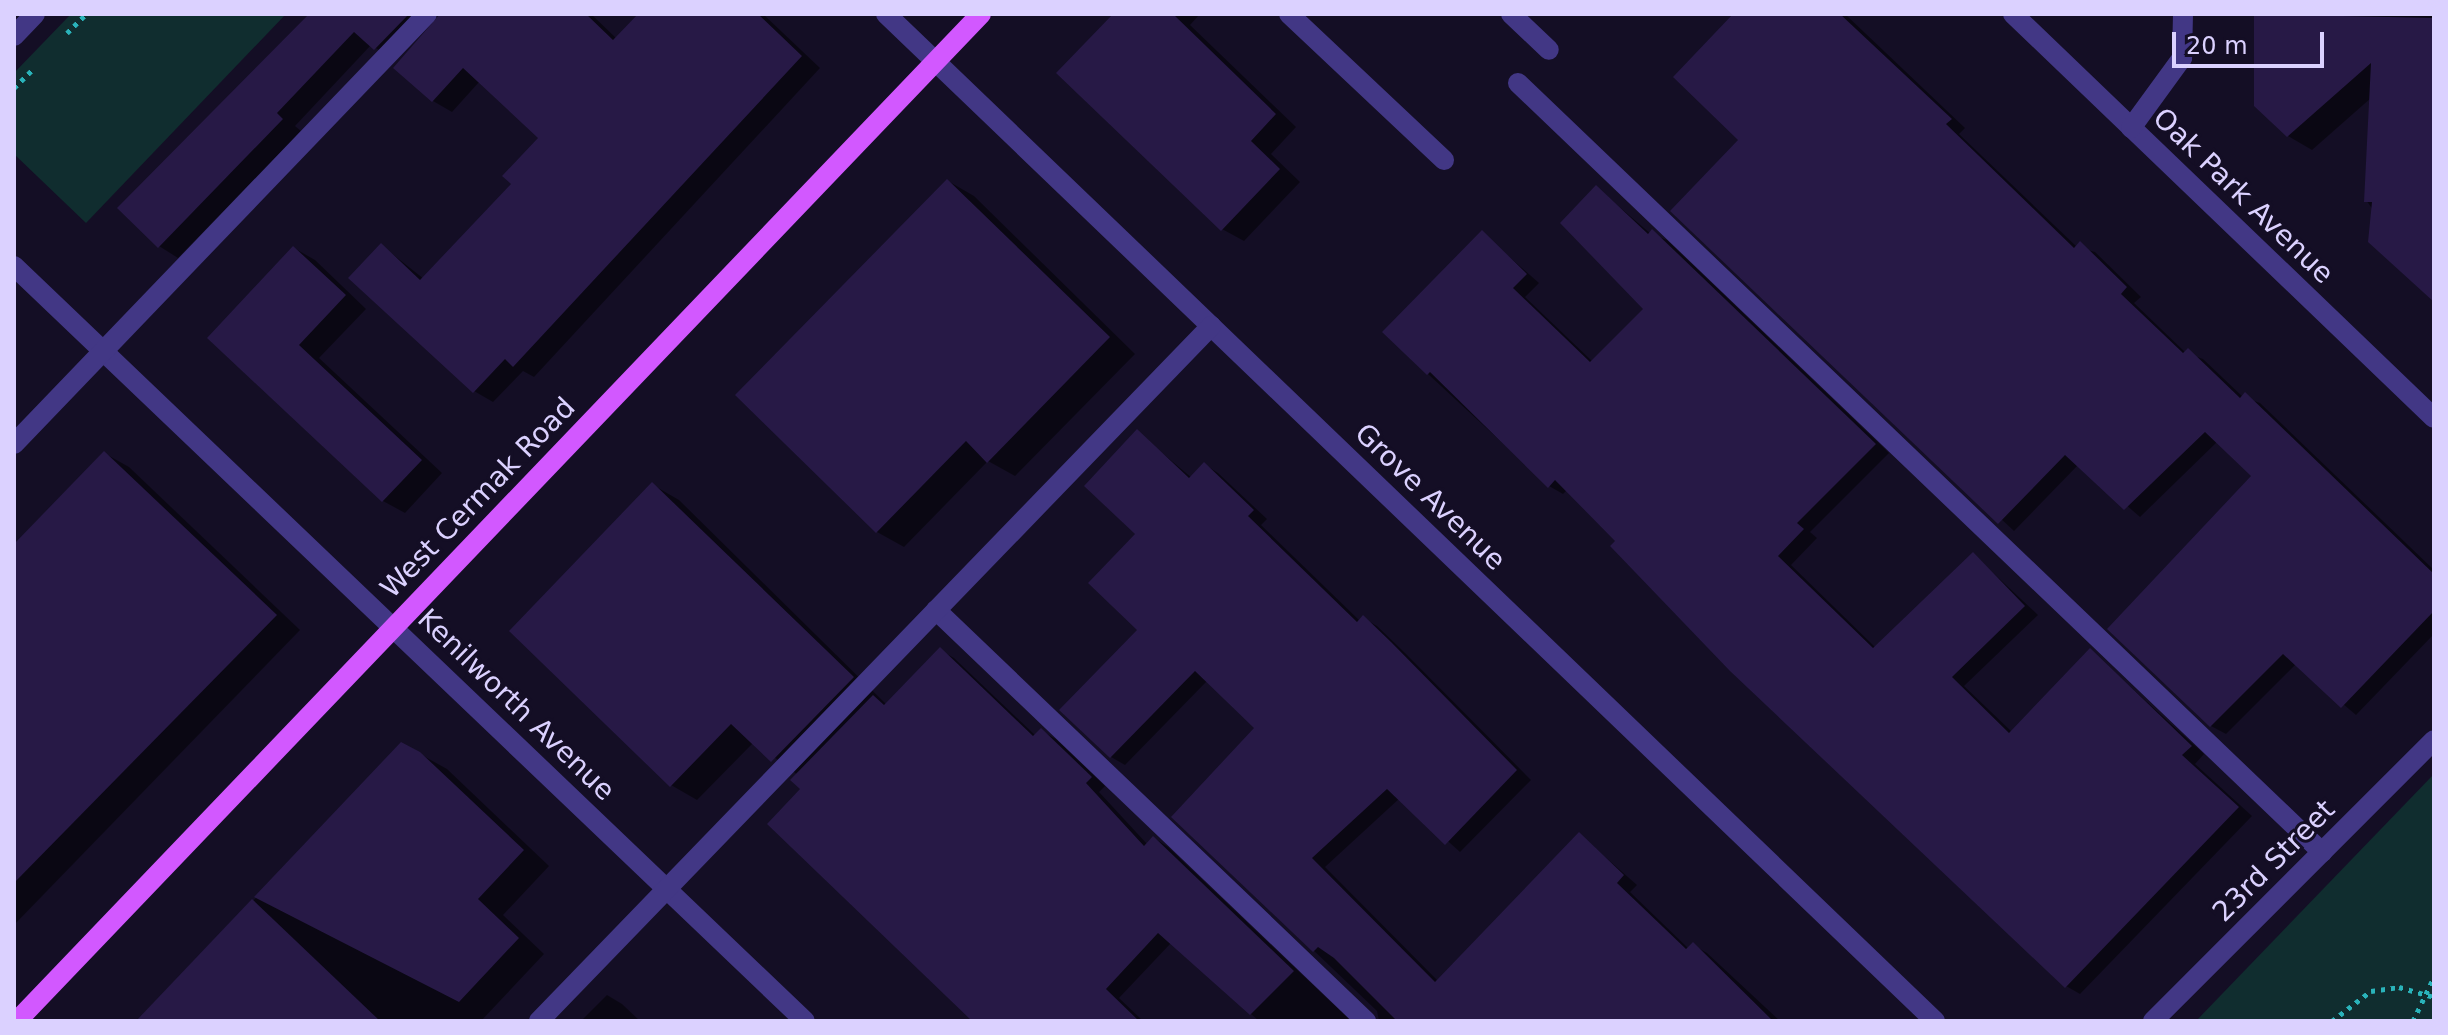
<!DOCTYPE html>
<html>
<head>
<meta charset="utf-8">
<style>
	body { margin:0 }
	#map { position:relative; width:2448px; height:1035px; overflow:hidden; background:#140e25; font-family:"DejaVu Sans",sans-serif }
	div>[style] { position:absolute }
	.green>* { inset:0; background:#102d2f }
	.shadow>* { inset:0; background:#0007 }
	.building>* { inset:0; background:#271946 }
	.path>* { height:5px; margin-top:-2.5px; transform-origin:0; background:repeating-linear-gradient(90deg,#2ab3ba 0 4px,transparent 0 10px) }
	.minor>* { height:20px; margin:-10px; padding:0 10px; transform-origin:10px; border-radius:10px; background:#423785 }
	.major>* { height:20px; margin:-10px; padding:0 10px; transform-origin:10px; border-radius:10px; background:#d258ff }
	span { translate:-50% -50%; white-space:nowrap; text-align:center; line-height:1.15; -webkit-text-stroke:6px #140e25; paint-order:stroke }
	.street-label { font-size:28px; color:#dbd1ff }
	.frame { position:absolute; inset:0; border:16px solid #dbd1ff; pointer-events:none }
	.scale { position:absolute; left:2172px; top:32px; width:152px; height:36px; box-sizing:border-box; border:4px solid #dbd1ff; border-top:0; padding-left:10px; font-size:24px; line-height:28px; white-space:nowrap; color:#dbd1ff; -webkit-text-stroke:6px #140e25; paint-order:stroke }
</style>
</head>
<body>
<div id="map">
	<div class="green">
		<i style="clip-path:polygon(71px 14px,286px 14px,86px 223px,14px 154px,14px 73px)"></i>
		<i style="clip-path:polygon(2434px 774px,2434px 1021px,2196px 1021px)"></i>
	</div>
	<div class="shadow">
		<i style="clip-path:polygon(311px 14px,591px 14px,617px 39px,640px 14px,763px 14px,820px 68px,534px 377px,523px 371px,493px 402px,474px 391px,381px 245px,424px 279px,513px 184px,540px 137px,480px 81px,452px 112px,433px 101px,438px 15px,395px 60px,371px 45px,295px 126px,301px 131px,178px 258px,159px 246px)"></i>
		<i style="clip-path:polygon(1116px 14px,1200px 14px,1190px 25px,1296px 127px,1271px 154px,1300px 182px,1244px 241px,1222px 229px)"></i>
		<i style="clip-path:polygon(1736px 14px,1845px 14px,1965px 128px,1959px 134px,2077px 247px,2095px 252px,2141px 297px,2134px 303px,2186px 353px,2203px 359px,2243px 397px,2260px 403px,2434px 570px,2434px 634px,2356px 715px,2296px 664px,2226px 734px,2211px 726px,2254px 476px,2218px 441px,2140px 517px,2079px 464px,2014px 531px,1673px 211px,1741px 140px)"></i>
		<i style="clip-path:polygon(2272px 14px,2434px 14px,2434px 295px,2366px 200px,2371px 98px,2312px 150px,2288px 136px)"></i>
		<i style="clip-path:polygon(948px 181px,974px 196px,1135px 354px,1015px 476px,988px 461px,904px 547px,877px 532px,738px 395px)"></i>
		<i style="clip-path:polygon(1596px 187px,1651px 234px,1667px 240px,1889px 453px,1810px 532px,1817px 538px,1791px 565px,1876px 648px,1973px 554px,2038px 615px,1964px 686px,2012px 732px,2090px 650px,2204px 754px,2195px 764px,2252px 816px,2080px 994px,2066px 986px,1567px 490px,1563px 494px,1549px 486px,1428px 374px,1482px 233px,1539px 283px,1525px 297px,1593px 362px,1646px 309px)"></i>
		<i style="clip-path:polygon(294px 248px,315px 260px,366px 309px,319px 358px,442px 473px,405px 513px,383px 501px,210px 338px)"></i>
		<i style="clip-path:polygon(1137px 432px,1192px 478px,1204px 464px,1218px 473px,1267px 519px,1261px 525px,1360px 621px,1363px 618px,1377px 626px,1405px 653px,1531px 780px,1460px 852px,1400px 798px,1325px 867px,1439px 982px,1579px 834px,1637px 885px,1630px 892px,1689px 949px,1693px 945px,1707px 953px,1780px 1021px,1379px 1021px,1377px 1011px,1174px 817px,1257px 728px,1207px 681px,1125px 765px,1111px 757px,1140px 630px)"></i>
		<i style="clip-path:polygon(104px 453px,129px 467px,300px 630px,14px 925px,14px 547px)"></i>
		<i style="clip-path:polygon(653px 485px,679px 500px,887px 705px,940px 650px,954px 658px,1036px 736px,1041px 731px,1056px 739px,1105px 786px,1099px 792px,1148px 845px,1154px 838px,1168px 847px,1351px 1021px,1259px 1021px,1171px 943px,1119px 998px,1143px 1021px,977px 1021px,803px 789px,798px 775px,754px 742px,697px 800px,671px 785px)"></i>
		<i style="clip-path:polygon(402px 744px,447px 769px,549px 866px,503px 915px,544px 954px,481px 1021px,139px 1021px)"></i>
		<i style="clip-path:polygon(607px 995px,622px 1004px,640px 1021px,581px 1021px)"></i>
	</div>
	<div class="building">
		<i style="clip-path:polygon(309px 14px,409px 14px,374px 50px,354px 32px,277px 113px,283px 119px,158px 248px,117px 208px)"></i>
		<i style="clip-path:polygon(440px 14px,586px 14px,613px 40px,638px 14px,758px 14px,802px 56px,513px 367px,505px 359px,473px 393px,348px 278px,381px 243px,420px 280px,511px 184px,502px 176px,538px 138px,463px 68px,432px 102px,393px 68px)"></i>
		<i style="clip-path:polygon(1113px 14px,1173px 14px,1276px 114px,1251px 141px,1280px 169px,1221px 231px,1056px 73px)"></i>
		<i style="clip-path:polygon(1733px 14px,1840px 14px,1952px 119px,1946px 124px,2074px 248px,2080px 241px,2127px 287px,2121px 294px,2183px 353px,2188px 348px,2240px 398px,2245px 392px,2434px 574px,2434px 611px,2341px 708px,2283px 654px,2210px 727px,2107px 629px,2251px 476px,2205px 432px,2124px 510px,2065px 455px,1998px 524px,1670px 211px,1738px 140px,1673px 77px)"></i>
		<i style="clip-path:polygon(2254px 14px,2434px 18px,2434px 302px,2368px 242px,2372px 202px,2364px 202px,2371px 63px,2287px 137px,2254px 106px)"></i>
		<i style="clip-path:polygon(947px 179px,1110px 337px,987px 463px,966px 441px,876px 533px,735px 395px)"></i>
		<i style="clip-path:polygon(1596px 185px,1648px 234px,1652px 229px,1876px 444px,1797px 523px,1804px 529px,1778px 556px,1873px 648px,1973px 552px,2025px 606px,1952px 677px,2009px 733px,2090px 648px,2192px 746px,2182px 755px,2239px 807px,2065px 988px,1730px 671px,1610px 546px,1615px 541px,1555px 480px,1548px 488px,1430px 372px,1427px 375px,1382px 332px,1482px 230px,1527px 274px,1513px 288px,1590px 362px,1643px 309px,1560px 223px)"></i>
		<i style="clip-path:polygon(293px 246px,346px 295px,299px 345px,422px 460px,382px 502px,207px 338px)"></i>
		<i style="clip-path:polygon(1137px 429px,1189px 478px,1204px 462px,1254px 510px,1248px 516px,1357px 622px,1363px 615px,1391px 642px,1517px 770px,1445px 845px,1387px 789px,1312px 858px,1435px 982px,1579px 832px,1624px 875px,1617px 883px,1686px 949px,1693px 942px,1773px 1021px,1397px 1021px,1334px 958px,1318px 947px,1313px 952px,1171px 817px,1254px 728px,1195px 671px,1110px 758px,1059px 710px,1137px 630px,1088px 583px,1135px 534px,1084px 486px)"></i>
		<i style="clip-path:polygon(104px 451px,277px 615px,14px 883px,14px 544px)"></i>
		<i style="clip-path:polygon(652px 482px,854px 677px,771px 762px,731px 724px,670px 787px,509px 631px)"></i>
		<i style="clip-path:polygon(940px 647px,1033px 736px,1041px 728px,1092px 777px,1086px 783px,1144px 846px,1153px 836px,1294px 971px,1250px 1015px,1158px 933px,1106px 989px,1139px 1021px,972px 1021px,767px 824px,800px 789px,790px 780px,873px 695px,884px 705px)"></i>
		<i style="clip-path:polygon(401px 742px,420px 752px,524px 850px,478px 899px,519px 938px,459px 1002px,254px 897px)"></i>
		<i style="clip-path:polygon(252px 899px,380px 1021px,136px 1021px)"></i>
	</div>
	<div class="path">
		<i style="left:67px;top:33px;width:27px;rotate:-45deg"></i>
		<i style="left:14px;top:88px;width:27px;rotate:-45deg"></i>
		<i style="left:2332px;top:1021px;width:49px;rotate:-37.6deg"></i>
		<i style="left:2371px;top:991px;width:28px;rotate:-8deg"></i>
		<i style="left:2399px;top:987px;width:36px;rotate:16deg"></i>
		<i style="left:2413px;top:1021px;width:49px;rotate:-64.5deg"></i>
	</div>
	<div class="minor">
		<i style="left:886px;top:14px;width:1454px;rotate:43.83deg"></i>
		<i style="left:1289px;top:14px;width:213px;rotate:43.3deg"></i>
		<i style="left:1511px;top:14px;width:52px;rotate:43.5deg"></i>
		<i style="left:2013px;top:14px;width:583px;rotate:43.82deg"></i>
		<i style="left:14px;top:36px;width:30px;rotate:-46deg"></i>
		<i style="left:1518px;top:83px;width:1113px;rotate:43.73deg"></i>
		<i style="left:2131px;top:128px;width:87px;rotate:-53.9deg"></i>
		<i style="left:2182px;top:58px;width:44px;rotate:-88.7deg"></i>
		<i style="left:14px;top:266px;width:1093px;rotate:43.67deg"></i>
		<i style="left:14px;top:444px;width:596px;rotate:-46.16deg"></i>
		<i style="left:936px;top:610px;width:595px;rotate:43.71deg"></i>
		<i style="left:539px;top:1021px;width:967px;rotate:-45.96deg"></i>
		<i style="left:2153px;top:1021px;width:397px;rotate:-45deg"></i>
	</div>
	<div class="major">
		<i style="left:17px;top:1021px;width:1394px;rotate:-46.25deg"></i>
	</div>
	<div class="street-label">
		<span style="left:2243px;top:196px;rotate:44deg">Oak Park Avenue</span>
		<span style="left:1430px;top:497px;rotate:44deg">Grove Avenue</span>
		<span style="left:478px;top:498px;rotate:-46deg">West Cermak Road</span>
		<span style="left:516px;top:705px;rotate:44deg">Kenilworth Avenue</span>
		<span style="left:2274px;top:861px;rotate:-45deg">23rd Street</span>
	</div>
	<div class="frame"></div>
	<div class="scale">20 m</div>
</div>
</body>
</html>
